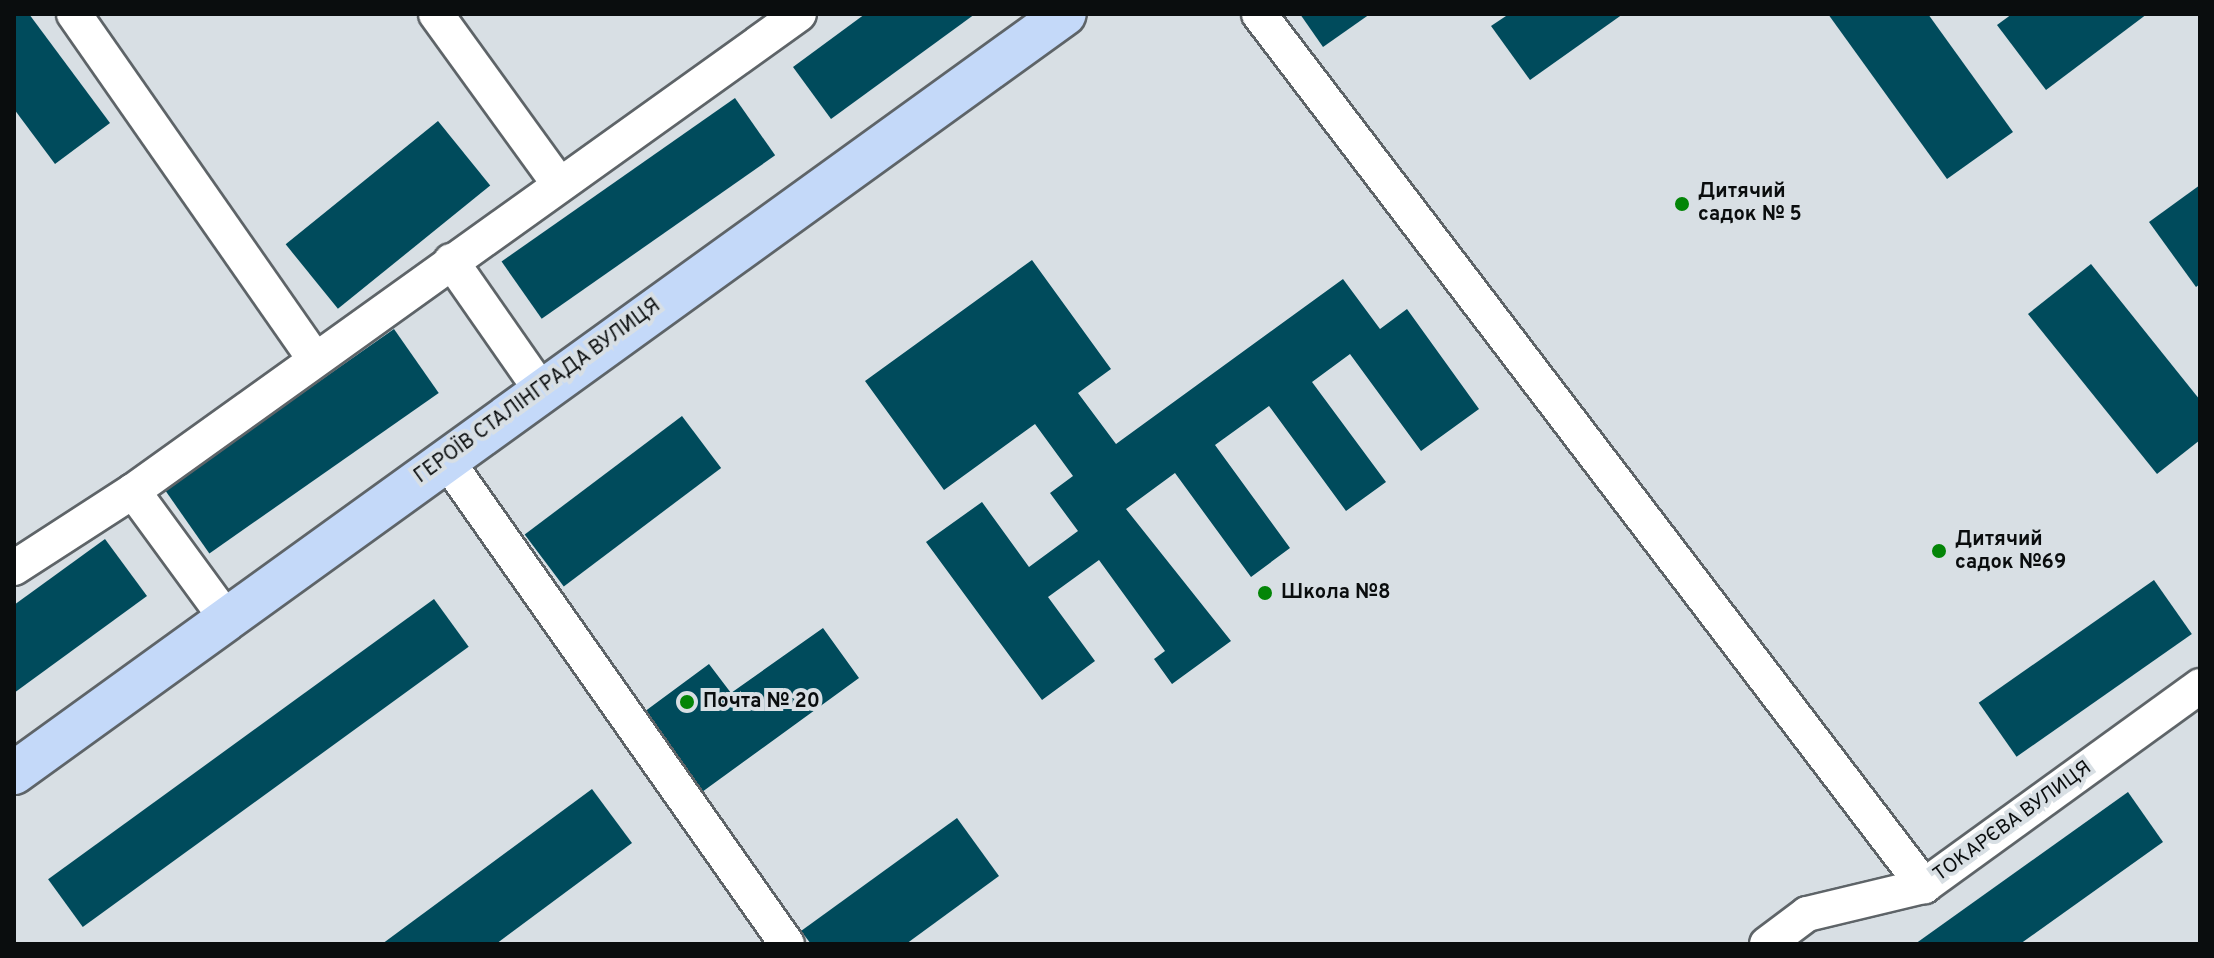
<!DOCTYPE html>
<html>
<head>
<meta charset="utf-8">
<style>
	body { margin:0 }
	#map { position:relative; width:2214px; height:958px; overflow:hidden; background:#d8dfe4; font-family:Overpass,sans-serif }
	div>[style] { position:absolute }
	.building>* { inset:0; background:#004b5c; transform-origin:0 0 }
	.roads { filter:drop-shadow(2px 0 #5e6468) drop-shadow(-2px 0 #5e6468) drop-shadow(0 2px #5e6468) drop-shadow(0 -2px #5e6468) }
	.minor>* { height:34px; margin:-17px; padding:0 17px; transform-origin:17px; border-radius:17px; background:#fff }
	.major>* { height:42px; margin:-21px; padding:0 21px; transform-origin:21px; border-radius:21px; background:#c4d9f9 }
	.dots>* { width:22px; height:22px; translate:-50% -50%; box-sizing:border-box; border:4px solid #d8dfe4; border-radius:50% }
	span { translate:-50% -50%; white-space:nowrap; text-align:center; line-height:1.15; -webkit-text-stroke:8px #d8dfe4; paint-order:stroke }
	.poi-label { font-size:20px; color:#0a0d0e; font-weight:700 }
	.left { translate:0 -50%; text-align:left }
	.street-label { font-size:20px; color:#0a0d0e }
	.frame { position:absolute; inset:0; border:16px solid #0a0d0e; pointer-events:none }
</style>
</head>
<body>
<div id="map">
	<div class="building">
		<i style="clip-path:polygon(14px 14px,29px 14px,110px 123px,55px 164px,14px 109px)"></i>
		<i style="clip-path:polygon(865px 14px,975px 14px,831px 119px,793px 67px)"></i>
		<i style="clip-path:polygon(1300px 14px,1370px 14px,1323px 47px)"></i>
		<i style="clip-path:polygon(1509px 14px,1623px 14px,1530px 80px,1491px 26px)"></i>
		<i style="clip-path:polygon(1828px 14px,1928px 14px,2013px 132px,1947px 179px)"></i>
		<i style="clip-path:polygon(2012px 14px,2147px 14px,2046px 90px,1997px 25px)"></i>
		<i style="left:735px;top:98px;width:70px;height:285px;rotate:55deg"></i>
		<i style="left:438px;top:121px;width:83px;height:196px;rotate:51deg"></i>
		<i style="clip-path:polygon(2200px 185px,2200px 284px,2196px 287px,2149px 222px)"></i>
		<i style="clip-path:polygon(1032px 260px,1111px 369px,1078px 393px,1116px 444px,1343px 279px,1380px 329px,1407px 309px,1479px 409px,1421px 451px,1350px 354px,1312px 382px,1386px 482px,1346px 511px,1269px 406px,1215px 445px,1290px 548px,1251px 577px,1175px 473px,1126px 509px,1231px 641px,1172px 684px,1154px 659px,1165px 651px,1099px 560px,1048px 597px,1095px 661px,1042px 700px,926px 542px,982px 502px,1029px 567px,1078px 531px,1050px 493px,1073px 476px,1035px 424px,944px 490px,865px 381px)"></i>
		<i style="clip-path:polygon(2091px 264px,2200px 400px,2200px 440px,2157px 474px,2028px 314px)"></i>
		<i style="left:394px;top:329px;width:78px;height:280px;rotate:55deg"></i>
		<i style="left:682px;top:416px;width:65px;height:197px;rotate:53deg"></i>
		<i style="clip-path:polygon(105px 539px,147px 596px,14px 693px,14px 605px)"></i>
		<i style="left:2154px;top:580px;width:66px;height:214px;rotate:55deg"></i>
		<i style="left:434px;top:599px;width:59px;height:477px;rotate:54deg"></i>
		<i style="clip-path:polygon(823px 628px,859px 678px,702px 792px,644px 712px,709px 664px,731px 693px)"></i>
		<i style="clip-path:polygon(592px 789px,632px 843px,496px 944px,382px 944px)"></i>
		<i style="clip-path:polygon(2128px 792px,2163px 842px,2020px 944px,1915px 944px)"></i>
		<i style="clip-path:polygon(957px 818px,999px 876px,906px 944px,811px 944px,801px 931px)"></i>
	</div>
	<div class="roads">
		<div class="minor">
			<i style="left:74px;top:14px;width:421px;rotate:55.1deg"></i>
			<i style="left:436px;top:14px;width:210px;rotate:54.1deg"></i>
			<i style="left:1259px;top:14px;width:1097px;rotate:52.67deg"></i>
			<i style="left:451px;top:261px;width:157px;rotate:55.1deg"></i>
			<i style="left:445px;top:458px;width:594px;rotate:54.87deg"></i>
			<i style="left:133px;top:491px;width:157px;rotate:53.8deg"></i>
			<i style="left:14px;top:568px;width:142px;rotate:-32.9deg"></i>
			<i style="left:133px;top:491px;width:819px;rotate:-35.61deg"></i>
			<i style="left:1767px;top:944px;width:50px;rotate:-36.9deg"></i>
			<i style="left:1807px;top:914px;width:120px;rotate:-13.5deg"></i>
			<i style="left:1924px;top:886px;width:341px;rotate:-35.9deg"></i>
		</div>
		<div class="major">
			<i style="left:14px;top:773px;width:1296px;rotate:-35.84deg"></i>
		</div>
	</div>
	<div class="dots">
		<i style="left:1682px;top:204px;background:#038507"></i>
		<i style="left:1939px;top:551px;background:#038507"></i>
		<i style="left:1265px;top:593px;background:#038507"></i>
		<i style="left:687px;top:702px;background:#038507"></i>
	</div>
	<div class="poi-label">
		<span class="left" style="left:1698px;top:204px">Дитячий<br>садок № 5</span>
		<span class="left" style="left:1955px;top:552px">Дитячий<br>садок №69</span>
		<span class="left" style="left:1281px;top:593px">Школа №8</span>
		<span class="left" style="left:703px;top:702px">Почта № 20</span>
	</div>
	<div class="street-label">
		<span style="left:538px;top:392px;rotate:-36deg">ГЕРОЇВ СТАЛІНГРАДА ВУЛИЦЯ</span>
		<span style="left:2013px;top:822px;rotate:-36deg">ТОКАРЄВА ВУЛИЦЯ</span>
	</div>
	<div class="frame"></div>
</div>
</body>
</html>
